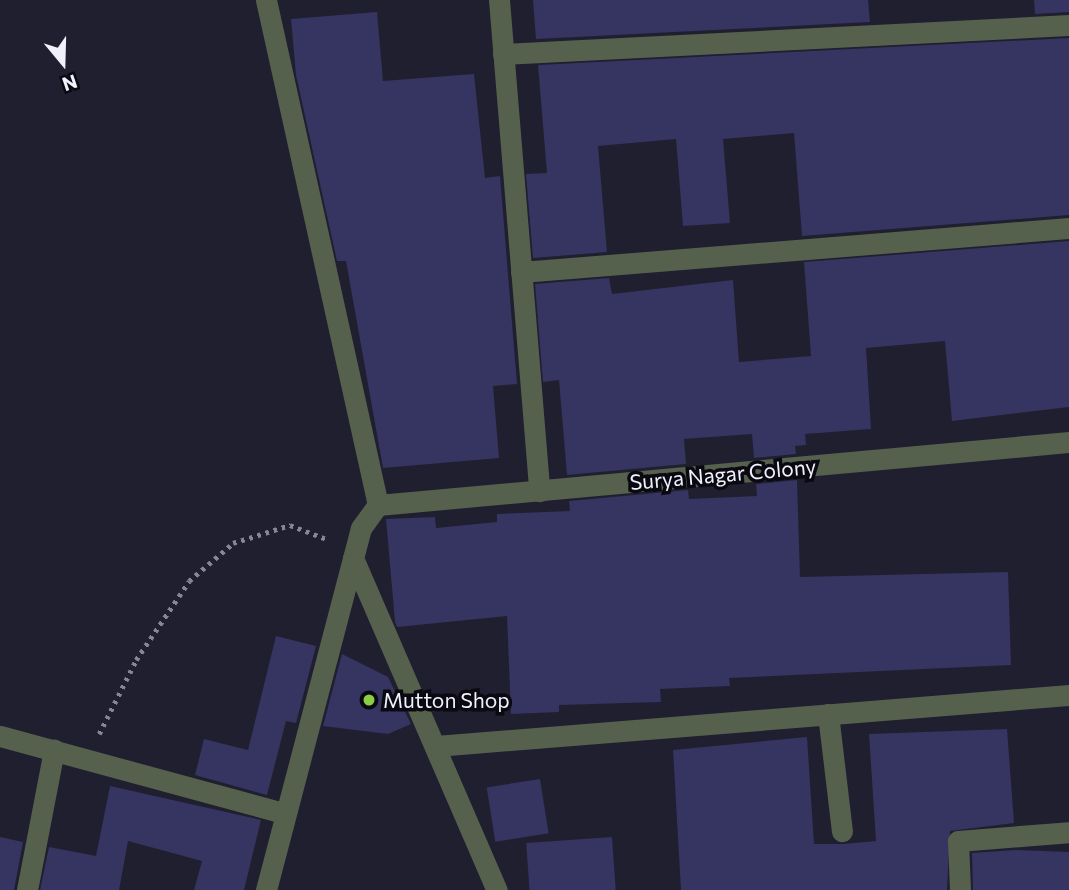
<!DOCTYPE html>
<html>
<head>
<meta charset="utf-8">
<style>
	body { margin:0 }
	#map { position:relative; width:1069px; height:890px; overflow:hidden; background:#1f1f30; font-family:Commissioner,sans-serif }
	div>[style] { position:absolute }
	.building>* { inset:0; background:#363460; transform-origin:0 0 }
	.path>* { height:4.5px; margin-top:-2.25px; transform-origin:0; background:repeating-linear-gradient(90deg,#868694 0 3.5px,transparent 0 8.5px) }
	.street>* { height:21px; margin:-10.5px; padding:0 10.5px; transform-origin:10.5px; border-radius:10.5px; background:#55614d }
	.dots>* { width:19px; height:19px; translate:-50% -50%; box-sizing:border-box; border:4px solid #0a0911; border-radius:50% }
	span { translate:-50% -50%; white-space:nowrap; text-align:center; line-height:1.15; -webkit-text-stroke:7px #0a0911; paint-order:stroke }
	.street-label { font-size:21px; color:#f1f1fd }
	.poi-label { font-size:21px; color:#f1f1fd }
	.left { translate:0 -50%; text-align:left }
	.north { position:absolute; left:28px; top:28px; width:70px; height:70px; -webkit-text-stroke:5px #0a0911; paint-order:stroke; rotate:161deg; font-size:19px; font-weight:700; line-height:28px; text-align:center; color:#f1f1fd }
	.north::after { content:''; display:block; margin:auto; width:24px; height:32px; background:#f1f1fd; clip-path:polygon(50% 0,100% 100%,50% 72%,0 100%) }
</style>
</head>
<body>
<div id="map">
	<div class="building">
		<i style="clip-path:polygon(533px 0,868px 0,870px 22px,536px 39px)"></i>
		<i style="clip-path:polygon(1034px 0,1069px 0,1069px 12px,1035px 14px)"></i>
		<i style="clip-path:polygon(377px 12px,383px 81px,474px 74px,485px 178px,500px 176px,517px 384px,493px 386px,499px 458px,383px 468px,346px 261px,337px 261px,296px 75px,291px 19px)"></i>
		<i style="clip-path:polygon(1069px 38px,1069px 215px,802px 236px,794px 133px,723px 139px,730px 223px,683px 226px,676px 139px,598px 146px,607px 252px,533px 258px,526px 174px,547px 173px,538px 65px)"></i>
		<i style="clip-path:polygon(1069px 241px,1069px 407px,952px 421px,945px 341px,866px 348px,871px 429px,805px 434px,806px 445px,795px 446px,796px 454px,754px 458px,752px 434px,684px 439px,686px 464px,567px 475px,559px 380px,543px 382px,535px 284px,609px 278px,612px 294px,733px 280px,739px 362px,811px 356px,804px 262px)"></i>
		<i style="clip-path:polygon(797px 480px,800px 577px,1008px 572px,1011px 665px,729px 678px,730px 686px,660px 689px,661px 702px,559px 705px,559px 712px,511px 714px,507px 616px,397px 627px,395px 622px,386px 519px,435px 517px,436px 528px,497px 522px,497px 514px,570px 511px,569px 501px,688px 490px,689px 499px,757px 496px,756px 484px)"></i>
		<i style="clip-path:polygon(276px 636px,316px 646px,296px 723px,286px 721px,267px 795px,195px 775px,204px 739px,248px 750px)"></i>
		<i style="clip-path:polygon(342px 654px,388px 677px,411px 724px,388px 734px,323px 726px)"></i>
		<i style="clip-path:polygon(1007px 729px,1014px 823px,950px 831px,947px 890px,681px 890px,673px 750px,807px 737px,814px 844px,843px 844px,876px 841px,869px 734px)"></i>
		<i style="left:540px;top:779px;width:55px;height:54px;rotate:81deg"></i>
		<i style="clip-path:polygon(110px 786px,261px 820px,244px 890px,194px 890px,202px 861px,128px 841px,119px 890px,40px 890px,49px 847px,96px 856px)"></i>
		<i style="clip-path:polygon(0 837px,23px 842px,14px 890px,0 890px)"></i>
		<i style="left:612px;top:837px;width:53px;height:86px;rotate:86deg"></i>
		<i style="clip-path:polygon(1015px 850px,1069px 852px,1069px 890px,973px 890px,972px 853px)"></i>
	</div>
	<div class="path">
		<i style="left:99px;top:734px;width:83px;rotate:-63.4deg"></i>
		<i style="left:136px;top:660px;width:95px;rotate:-56.1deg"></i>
		<i style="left:189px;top:581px;width:58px;rotate:-40.8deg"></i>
		<i style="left:233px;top:543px;width:60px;rotate:-17.5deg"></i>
		<i style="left:290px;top:525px;width:39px;rotate:21deg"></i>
	</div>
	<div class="street">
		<i style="left:266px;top:0;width:517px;rotate:77.5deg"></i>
		<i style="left:499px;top:0;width:493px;rotate:85.3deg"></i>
		<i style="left:503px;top:54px;width:567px;rotate:-2.93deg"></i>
		<i style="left:521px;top:272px;width:550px;rotate:-4.59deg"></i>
		<i style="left:353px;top:558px;width:362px;rotate:66.6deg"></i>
		<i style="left:828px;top:714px;width:118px;rotate:83.2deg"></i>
		<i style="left:0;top:736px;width:294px;rotate:15.2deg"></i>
		<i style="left:436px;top:746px;width:635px;rotate:-4.61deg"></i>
		<i style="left:27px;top:890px;width:143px;rotate:-79.1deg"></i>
		<i style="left:266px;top:890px;width:374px;rotate:-75.3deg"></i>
		<i style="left:361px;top:528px;width:29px;rotate:-54deg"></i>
		<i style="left:378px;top:505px;width:694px;rotate:-5.21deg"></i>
		<i style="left:960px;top:890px;width:49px;rotate:-92.3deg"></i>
		<i style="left:958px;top:841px;width:111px;rotate:-4.6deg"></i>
	</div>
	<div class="dots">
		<i style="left:369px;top:700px;background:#8bce46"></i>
	</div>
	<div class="street-label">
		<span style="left:723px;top:474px;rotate:-5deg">Surya Nagar Colony</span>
	</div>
	<div class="poi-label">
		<span class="left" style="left:383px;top:700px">Mutton Shop</span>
	</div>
	<div class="north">N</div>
</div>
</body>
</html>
